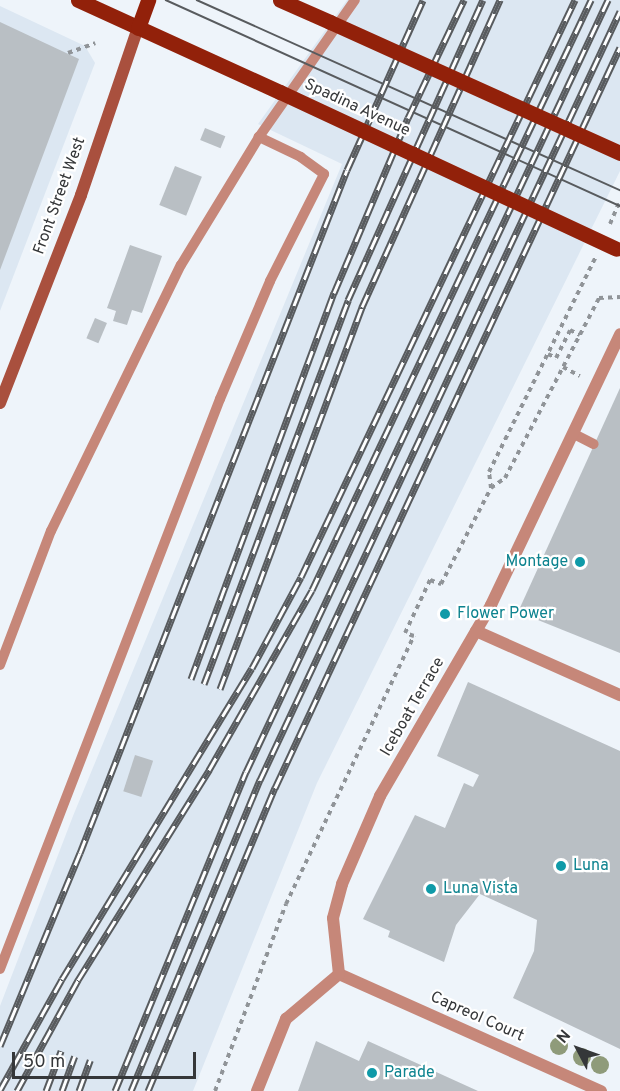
<!DOCTYPE html>
<html>
<head>
<meta charset="utf-8">
<style>
	body { margin:0 }
	#map { position:relative; width:620px; height:1091px; overflow:hidden; background:#eef4fa; font-family:Overpass,sans-serif }
	div>[style] { position:absolute }
	.built>* { inset:0; background:#dce7f2 }
	.building>* { inset:0; background:#b9bfc4; transform-origin:0 0 }
	.path>* { height:4px; margin-top:-2px; transform-origin:0; background:repeating-linear-gradient(90deg,#909498 0 4.5px,transparent 0 9px) }
	.lane>* { height:10px; margin:-5px; padding:0 5px; transform-origin:5px; border-radius:5px; background:#c68779 }
	.street>* { height:12px; margin:-6px; padding:0 6px; transform-origin:6px; border-radius:6px; background:#c68779 }
	.secondary>* { height:12px; margin:-6px; padding:0 6px; transform-origin:6px; border-radius:6px; background:#a9503e }
	.primary>* { height:15px; margin:-7.5px; padding:0 7.5px; transform-origin:7.5px; border-radius:7.5px; background:#92210a }
	.tram>* { height:1.5px; margin:-0.75px; padding:0 0.75px; transform-origin:0.75px; border-radius:0.75px; background:#585b5e }
	.rail>* { height:7px; margin-top:-3.5px; transform-origin:0; background:repeating-linear-gradient(90deg,#fff 0 14px,#585b5e 0 28px); box-sizing:border-box; border-block:2px solid #585b5e }
	.primary-bridge>* { height:15px; margin:-7.5px; padding:0 7.5px; transform-origin:7.5px; border-radius:7.5px; background:#92210a }
	.trees>* { width:18px; height:18px; margin:-9px; border-radius:50%; background:#8f9b7a }
	.dots>* { width:16px; height:16px; translate:-50% -50%; box-sizing:border-box; border:3px solid #fff; border-radius:50% }
	span { translate:-50% -50%; white-space:nowrap; text-align:center; line-height:1.15; -webkit-text-stroke:4.5px #fff; paint-order:stroke }
	.street-label { font-size:16px; color:#353739 }
	.culture-label { font-size:16px; color:#0d838f }
	.right { translate:-100% -50%; text-align:right }
	.left { translate:0 -50%; text-align:left }
	.north { position:absolute; left:548px; top:1019px; width:60px; height:60px; -webkit-text-stroke:4px #fff; paint-order:stroke; rotate:311deg; font-size:16px; font-weight:700; line-height:24px; text-align:center; color:#353739 }
	.north::after { content:''; display:block; margin:auto; width:21px; height:27px; background:#353739; clip-path:polygon(50% 0,100% 100%,50% 72%,0 100%) }
	.scale { position:absolute; left:12px; top:1052px; width:184px; height:27px; box-sizing:border-box; border:3px solid #353739; border-top:0; padding-left:8px; font-size:18px; line-height:21px; white-space:nowrap; color:#353739; -webkit-text-stroke:4px #fff; paint-order:stroke }
</style>
</head>
<body>
<div id="map">
	<div class="built">
		<i style="clip-path:polygon(347px 0,620px 0,620px 171px,317px 783px,193px 1091px,0 1091px,0 1006px,73px 816px,342px 164px,258px 124px)"></i>
		<i style="clip-path:polygon(0 6px,85px 46px,95px 63px,0 311px)"></i>
	</div>
	<div class="building">
		<i style="clip-path:polygon(0 22px,79px 59px,0 270px)"></i>
		<i style="left:205px;top:128px;width:22px;height:13px;rotate:22deg"></i>
		<i style="left:175px;top:166px;width:29px;height:42px;rotate:22deg"></i>
		<i style="clip-path:polygon(130px 245px,162px 256px,142px 313px,132px 310px,127px 325px,113px 321px,116px 311px,107px 308px)"></i>
		<i style="left:95px;top:318px;width:13px;height:22px;rotate:23deg"></i>
		<i style="clip-path:polygon(620px 388px,620px 653px,518px 612px)"></i>
		<i style="clip-path:polygon(468px 682px,620px 751px,620px 1049px,513px 998px,534px 951px,537px 920px,480px 894px,456px 925px,444px 962px,388px 937px,390px 931px,363px 919px,415px 815px,445px 828px,464px 783px,473px 787px,479px 775px,437px 756px)"></i>
		<i style="left:135px;top:755px;width:19px;height:38px;rotate:18deg"></i>
		<i style="clip-path:polygon(316px 1041px,359px 1061px,368px 1041px,478px 1091px,298px 1091px)"></i>
	</div>
	<div class="path">
		<i style="left:68px;top:53px;width:29px;rotate:-20deg"></i>
		<i style="left:610px;top:224px;width:25px;rotate:-67deg"></i>
		<i style="left:548px;top:354px;width:9px;rotate:27deg"></i>
		<i style="left:556px;top:358px;width:31px;rotate:-63deg"></i>
		<i style="left:570px;top:330px;width:11px;rotate:27deg"></i>
		<i style="left:563px;top:367px;width:19px;rotate:28deg"></i>
		<i style="left:491px;top:488px;width:17px;rotate:-36deg"></i>
		<i style="left:505px;top:478px;width:203px;rotate:-62.4deg"></i>
		<i style="left:599px;top:298px;width:21px;rotate:-3deg"></i>
		<i style="left:215px;top:1091px;width:200px;rotate:-69.2deg"></i>
		<i style="left:286px;top:904px;width:297px;rotate:-64.5deg"></i>
		<i style="left:414px;top:636px;width:9px;rotate:-162deg"></i>
		<i style="left:405px;top:633px;width:59px;rotate:-64.7deg"></i>
		<i style="left:430px;top:580px;width:12px;rotate:20deg"></i>
		<i style="left:441px;top:584px;width:108px;rotate:-62.5deg"></i>
		<i style="left:491px;top:488px;width:16px;rotate:-97deg"></i>
		<i style="left:489px;top:472px;width:239px;rotate:-63.6deg"></i>
	</div>
	<div class="lane">
		<i style="left:574px;top:434px;width:22px;rotate:27deg"></i>
		<i style="left:0;top:665px;width:143px;rotate:-69.2deg"></i>
		<i style="left:51px;top:531px;width:296px;rotate:-64deg"></i>
		<i style="left:181px;top:265px;width:150px;rotate:-58.6deg"></i>
		<i style="left:259px;top:137px;width:167px;rotate:-55deg"></i>
		<i style="left:0;top:969px;width:611px;rotate:-68.9deg"></i>
		<i style="left:220px;top:399px;width:128px;rotate:-67deg"></i>
		<i style="left:270px;top:281px;width:120px;rotate:-63.2deg"></i>
		<i style="left:324px;top:174px;width:29px;rotate:-144deg"></i>
		<i style="left:301px;top:157px;width:47px;rotate:-154.5deg"></i>
	</div>
	<div class="street">
		<i style="left:476px;top:631px;width:158px;rotate:24deg"></i>
		<i style="left:339px;top:974px;width:287px;rotate:24.1deg"></i>
		<i style="left:257px;top:1091px;width:78px;rotate:-68.1deg"></i>
		<i style="left:286px;top:1019px;width:70px;rotate:-40.3deg"></i>
		<i style="left:339px;top:974px;width:56px;rotate:-96.1deg"></i>
		<i style="left:333px;top:918px;width:35px;rotate:-75deg"></i>
		<i style="left:342px;top:884px;width:96px;rotate:-66.6deg"></i>
		<i style="left:380px;top:796px;width:221px;rotate:-59.8deg"></i>
		<i style="left:491px;top:605px;width:300px;rotate:-64.5deg"></i>
	</div>
	<div class="secondary">
		<i style="left:0;top:403px;width:223px;rotate:-68.7deg"></i>
		<i style="left:81px;top:195px;width:176px;rotate:-71.2deg"></i>
	</div>
	<div class="primary">
		<i style="left:78px;top:0;width:222px;rotate:24.5deg"></i>
		<i style="left:280px;top:0;width:55px;rotate:23.7deg"></i>
		<i style="left:138px;top:28px;width:30px;rotate:-70deg"></i>
	</div>
	<div class="tram">
		<i style="left:166px;top:0;width:499px;rotate:24.4deg"></i>
		<i style="left:197px;top:0;width:464px;rotate:24.2deg"></i>
	</div>
	<div class="rail">
		<i style="left:191px;top:679px;width:412px;rotate:-69.7deg"></i>
		<i style="left:334px;top:293px;width:190px;rotate:-67.1deg"></i>
		<i style="left:408px;top:118px;width:131px;rotate:-64.6deg"></i>
		<i style="left:204px;top:684px;width:410px;rotate:-69.4deg"></i>
		<i style="left:348px;top:300px;width:329px;rotate:-65.8deg"></i>
		<i style="left:220px;top:689px;width:408px;rotate:-69.6deg"></i>
		<i style="left:362px;top:307px;width:337px;rotate:-65.8deg"></i>
		<i style="left:0;top:1046px;width:209px;rotate:-67.5deg"></i>
		<i style="left:80px;top:853px;width:733px;rotate:-68.65deg"></i>
		<i style="left:347px;top:170px;width:186px;rotate:-65.9deg"></i>
		<i style="left:0;top:1090px;width:127px;rotate:-60.8deg"></i>
		<i style="left:62px;top:979px;width:364px;rotate:-58.6deg"></i>
		<i style="left:252px;top:668px;width:103px;rotate:-61.7deg"></i>
		<i style="left:301px;top:577px;width:639px;rotate:-64.6deg"></i>
		<i style="left:17px;top:1091px;width:127px;rotate:-61.2deg"></i>
		<i style="left:78px;top:980px;width:248px;rotate:-58deg"></i>
		<i style="left:209px;top:770px;width:207px;rotate:-60.2deg"></i>
		<i style="left:312px;top:590px;width:653px;rotate:-64.69deg"></i>
		<i style="left:46px;top:1091px;width:43px;rotate:-69.4deg"></i>
		<i style="left:62px;top:1091px;width:37px;rotate:-70deg"></i>
		<i style="left:79px;top:1091px;width:33px;rotate:-70deg"></i>
		<i style="left:115px;top:1091px;width:345px;rotate:-67.7deg"></i>
		<i style="left:246px;top:772px;width:853px;rotate:-64.88deg"></i>
		<i style="left:131px;top:1091px;width:337px;rotate:-67.5deg"></i>
		<i style="left:260px;top:780px;width:849px;rotate:-64.91deg"></i>
		<i style="left:148px;top:1091px;width:329px;rotate:-67.3deg"></i>
		<i style="left:275px;top:788px;width:817px;rotate:-65.03deg"></i>
	</div>
	<div class="primary-bridge">
		<i style="left:330px;top:22px;width:318px;rotate:24.3deg"></i>
		<i style="left:280px;top:92px;width:371px;rotate:25deg"></i>
	</div>
	<div class="trees">
		<i style="left:559px;top:1046px"></i>
		<i style="left:582px;top:1057px"></i>
		<i style="left:600px;top:1065px"></i>
	</div>
	<div class="dots">
		<i style="left:580px;top:562px;background:#0f9aa8"></i>
		<i style="left:445px;top:614px;background:#0f9aa8"></i>
		<i style="left:561px;top:866px;background:#0f9aa8"></i>
		<i style="left:431px;top:889px;background:#0f9aa8"></i>
		<i style="left:372px;top:1073px;background:#0f9aa8"></i>
	</div>
	<div class="street-label">
		<span style="left:357px;top:108px;rotate:25deg">Spadina Avenue</span>
		<span style="left:60px;top:196px;rotate:-70deg">Front Street West</span>
		<span style="left:413px;top:707px;rotate:-60deg">Iceboat Terrace</span>
		<span style="left:477px;top:1017px;rotate:24deg">Capreol Court</span>
	</div>
	<div class="culture-label">
		<span class="right" style="left:568px;top:562px">Montage</span>
		<span class="left" style="left:457px;top:614px">Flower Power</span>
		<span class="left" style="left:573px;top:866px">Luna</span>
		<span class="left" style="left:443px;top:889px">Luna Vista</span>
		<span class="left" style="left:384px;top:1073px">Parade</span>
	</div>
	<div class="north">N</div>
	<div class="scale">50 m</div>
</div>
</body>
</html>
